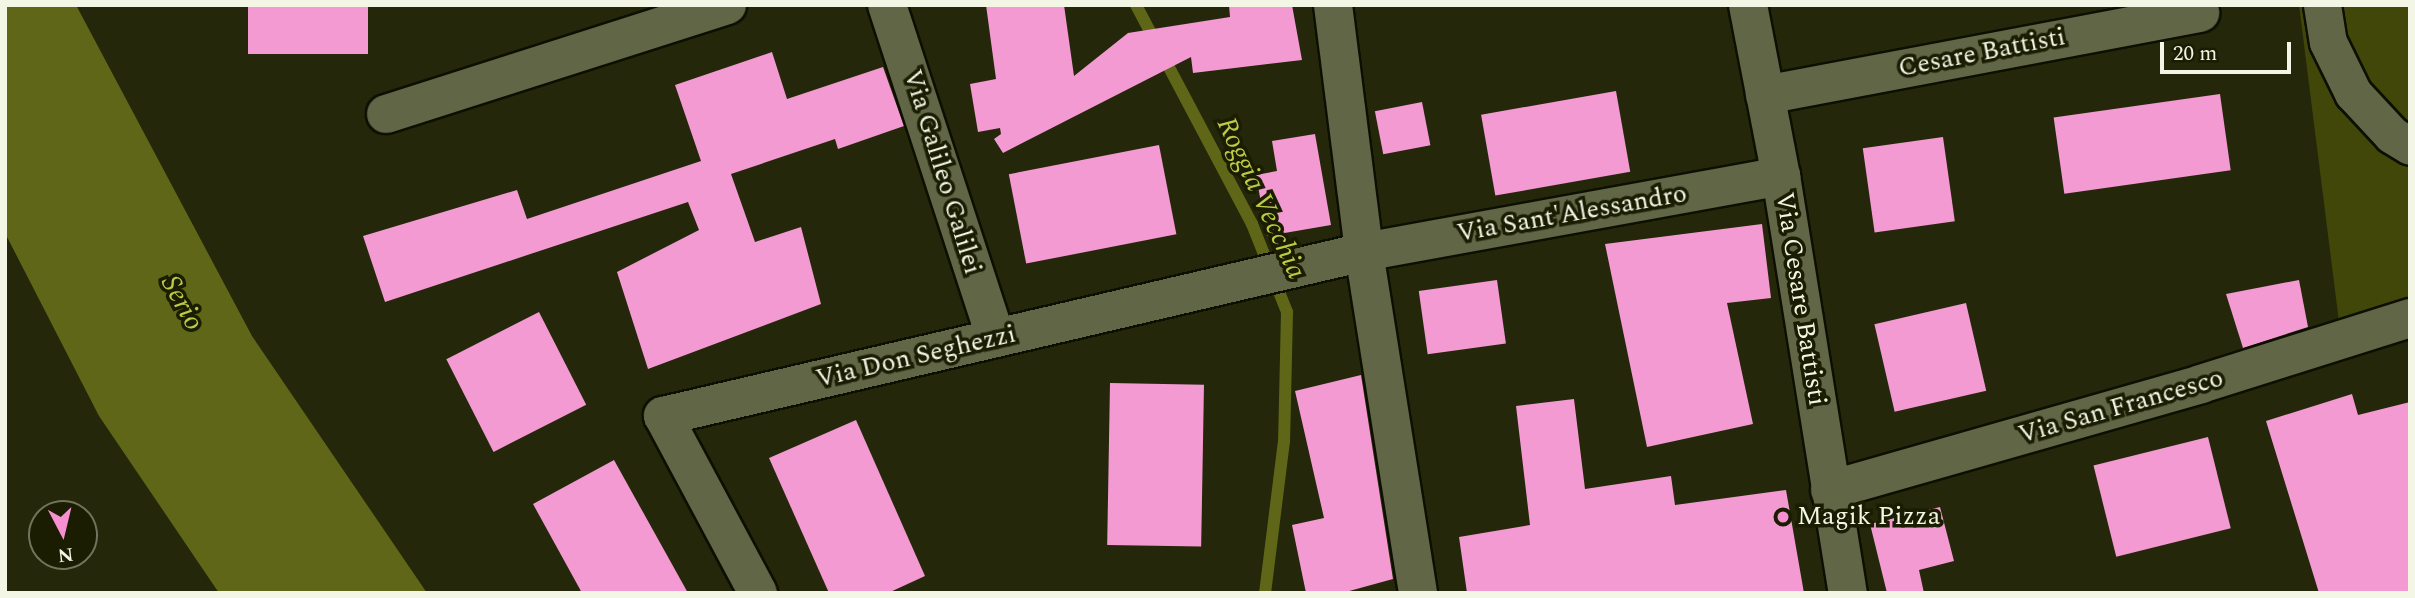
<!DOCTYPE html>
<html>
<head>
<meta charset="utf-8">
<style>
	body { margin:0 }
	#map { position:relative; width:2415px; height:598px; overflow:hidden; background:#242709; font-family:Spectral,serif }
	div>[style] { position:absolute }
	.green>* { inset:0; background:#414609 }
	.water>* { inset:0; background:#5f6617 }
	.stream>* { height:12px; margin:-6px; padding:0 6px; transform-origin:6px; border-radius:6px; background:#5f6617 }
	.building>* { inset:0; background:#f29ad1; transform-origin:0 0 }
	.roads { filter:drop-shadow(2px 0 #0d0f00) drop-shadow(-2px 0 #0d0f00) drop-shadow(0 2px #0d0f00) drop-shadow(0 -2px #0d0f00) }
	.pedestrian>* { height:37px; margin:-18.5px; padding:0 18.5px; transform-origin:18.5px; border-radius:18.5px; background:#616647 }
	.minor>* { height:38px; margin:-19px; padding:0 19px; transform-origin:19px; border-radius:19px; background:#616647 }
	.dots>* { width:19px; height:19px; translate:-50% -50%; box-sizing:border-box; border:4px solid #1a1d02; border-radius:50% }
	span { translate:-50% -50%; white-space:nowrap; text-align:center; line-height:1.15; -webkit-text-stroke:7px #1a1d02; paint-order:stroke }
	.street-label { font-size:26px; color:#f3f6e4 }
	.poi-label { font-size:26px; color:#f3f6e4 }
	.left { translate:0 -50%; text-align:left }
	.water-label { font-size:28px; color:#bdca45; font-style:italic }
	.frame { position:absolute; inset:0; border:7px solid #f3f6e4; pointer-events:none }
	.north { position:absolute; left:28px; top:500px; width:70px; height:70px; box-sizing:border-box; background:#1a1d02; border:2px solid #71745c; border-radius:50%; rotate:173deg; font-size:19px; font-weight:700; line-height:28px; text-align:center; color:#f3f6e4 }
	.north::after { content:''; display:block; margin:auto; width:24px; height:32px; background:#f690d0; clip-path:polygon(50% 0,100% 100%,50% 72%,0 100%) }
	.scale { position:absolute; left:2160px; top:42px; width:131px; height:32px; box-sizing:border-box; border:4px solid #f3f6e4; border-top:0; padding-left:9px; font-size:21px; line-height:24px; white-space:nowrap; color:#f3f6e4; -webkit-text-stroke:5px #1a1d02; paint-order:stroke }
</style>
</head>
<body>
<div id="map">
	<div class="green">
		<i style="clip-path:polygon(2299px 5px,2410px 5px,2410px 299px,2339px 322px)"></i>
	</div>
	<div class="water">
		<i style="clip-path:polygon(5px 5px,76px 5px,252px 336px,427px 593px,219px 593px,99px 416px,5px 233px)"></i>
	</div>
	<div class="stream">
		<i style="left:1136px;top:5px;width:248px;rotate:62.1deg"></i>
		<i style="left:1252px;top:224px;width:95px;rotate:68.3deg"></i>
		<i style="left:1287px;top:312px;width:129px;rotate:91.3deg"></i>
		<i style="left:1284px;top:441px;width:153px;rotate:97.1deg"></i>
	</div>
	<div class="building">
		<i style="left:248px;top:5px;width:120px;height:49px"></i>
		<i style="clip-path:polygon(986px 5px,1064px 5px,1074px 76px,1128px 33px,1230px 17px,1229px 5px,1292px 5px,1302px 60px,1193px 73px,1191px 57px,1003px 153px,994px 139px,1001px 134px,1000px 128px,978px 132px,970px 84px,996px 79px)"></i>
		<i style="clip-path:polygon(772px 52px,787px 99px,883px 67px,904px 126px,838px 149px,835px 139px,731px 174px,755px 242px,801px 227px,821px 304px,648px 369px,617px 272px,699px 230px,688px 202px,385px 302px,363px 236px,517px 190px,527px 219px,701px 161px,675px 85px)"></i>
		<i style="left:1616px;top:91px;width:82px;height:137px;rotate:80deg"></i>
		<i style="left:2220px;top:94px;width:77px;height:168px;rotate:82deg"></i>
		<i style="left:1422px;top:102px;width:44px;height:48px;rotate:79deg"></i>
		<i style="clip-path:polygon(1315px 134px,1331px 225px,1267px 236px,1256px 175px,1277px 171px,1272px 141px)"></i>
		<i style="left:1943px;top:137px;width:85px;height:81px;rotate:82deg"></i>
		<i style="left:1159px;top:145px;width:91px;height:153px;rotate:79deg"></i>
		<i style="clip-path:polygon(1762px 224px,1771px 298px,1727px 303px,1753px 424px,1647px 447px,1605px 244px)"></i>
		<i style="left:1497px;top:280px;width:64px;height:79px;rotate:82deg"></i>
		<i style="clip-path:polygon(2299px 280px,2308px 327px,2243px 348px,2226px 294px)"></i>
		<i style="left:1966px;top:303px;width:90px;height:94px;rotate:77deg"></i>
		<i style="left:539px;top:312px;width:104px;height:104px;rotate:63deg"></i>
		<i style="clip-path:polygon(1361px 375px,1393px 579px,1342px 593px,1306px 593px,1292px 525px,1324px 518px,1295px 391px)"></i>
		<i style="left:1110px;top:383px;width:94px;height:162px;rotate:1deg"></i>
		<i style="clip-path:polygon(2352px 394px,2358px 415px,2410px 402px,2410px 593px,2319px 593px,2266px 421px)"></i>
		<i style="clip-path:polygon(1574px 399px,1585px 489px,1671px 476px,1675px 505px,1786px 490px,1804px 593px,1467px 593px,1459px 537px,1530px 525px,1516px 406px)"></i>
		<i style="clip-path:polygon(856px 420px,925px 576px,888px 593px,829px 593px,769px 458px)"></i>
		<i style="left:2208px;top:437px;width:94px;height:118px;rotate:76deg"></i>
		<i style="clip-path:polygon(614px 460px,688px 593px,582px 593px,533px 504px)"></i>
		<i style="clip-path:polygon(1940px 507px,1954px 561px,1919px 570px,1924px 593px,1887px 593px,1870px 524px)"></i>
	</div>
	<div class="roads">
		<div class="pedestrian">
			<i style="left:2322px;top:5px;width:37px;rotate:81deg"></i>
			<i style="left:2328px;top:42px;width:57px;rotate:63.9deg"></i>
			<i style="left:2353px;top:93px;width:57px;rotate:47.1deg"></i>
			<i style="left:2392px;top:135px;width:21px;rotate:31deg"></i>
		</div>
		<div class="minor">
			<i style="left:887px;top:5px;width:350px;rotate:71.9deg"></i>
			<i style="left:1333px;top:5px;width:249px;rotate:82.8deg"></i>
			<i style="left:1364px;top:252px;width:345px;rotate:81deg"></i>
			<i style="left:1748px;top:5px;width:174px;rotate:79.1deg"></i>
			<i style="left:1781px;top:176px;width:422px;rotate:80.9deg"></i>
			<i style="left:1765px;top:95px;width:443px;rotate:-10.7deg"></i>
			<i style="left:386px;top:114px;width:358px;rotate:-17.7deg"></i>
			<i style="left:1830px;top:490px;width:386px;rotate:-15.9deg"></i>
			<i style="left:2201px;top:384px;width:219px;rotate:-17.5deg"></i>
			<i style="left:758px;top:593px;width:201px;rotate:-118.2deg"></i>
			<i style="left:663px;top:416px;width:720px;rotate:-13.17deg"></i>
			<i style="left:1364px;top:252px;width:424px;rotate:-10.3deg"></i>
		</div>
	</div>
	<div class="dots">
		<i style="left:1783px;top:517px;background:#f690d0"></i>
	</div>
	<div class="street-label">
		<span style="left:1982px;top:53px;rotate:-11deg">Cesare Battisti</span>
		<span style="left:942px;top:172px;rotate:73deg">Via Galileo Galilei</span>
		<span style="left:1572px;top:214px;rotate:-10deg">Via Sant'Alessandro</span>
		<span style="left:1800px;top:299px;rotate:81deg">Via Cesare Battisti</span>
		<span style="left:916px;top:357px;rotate:-13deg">Via Don Seghezzi</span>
		<span style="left:2121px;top:407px;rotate:-16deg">Via San Francesco</span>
	</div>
	<div class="poi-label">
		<span class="left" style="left:1797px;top:517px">Magik Pizza</span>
	</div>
	<div class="water-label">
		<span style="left:1261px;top:198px;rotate:65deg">Roggia Vecchia</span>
		<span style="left:182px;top:303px;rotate:61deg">Serio</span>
	</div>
	<div class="frame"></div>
	<div class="north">N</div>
	<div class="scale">20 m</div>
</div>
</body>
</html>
